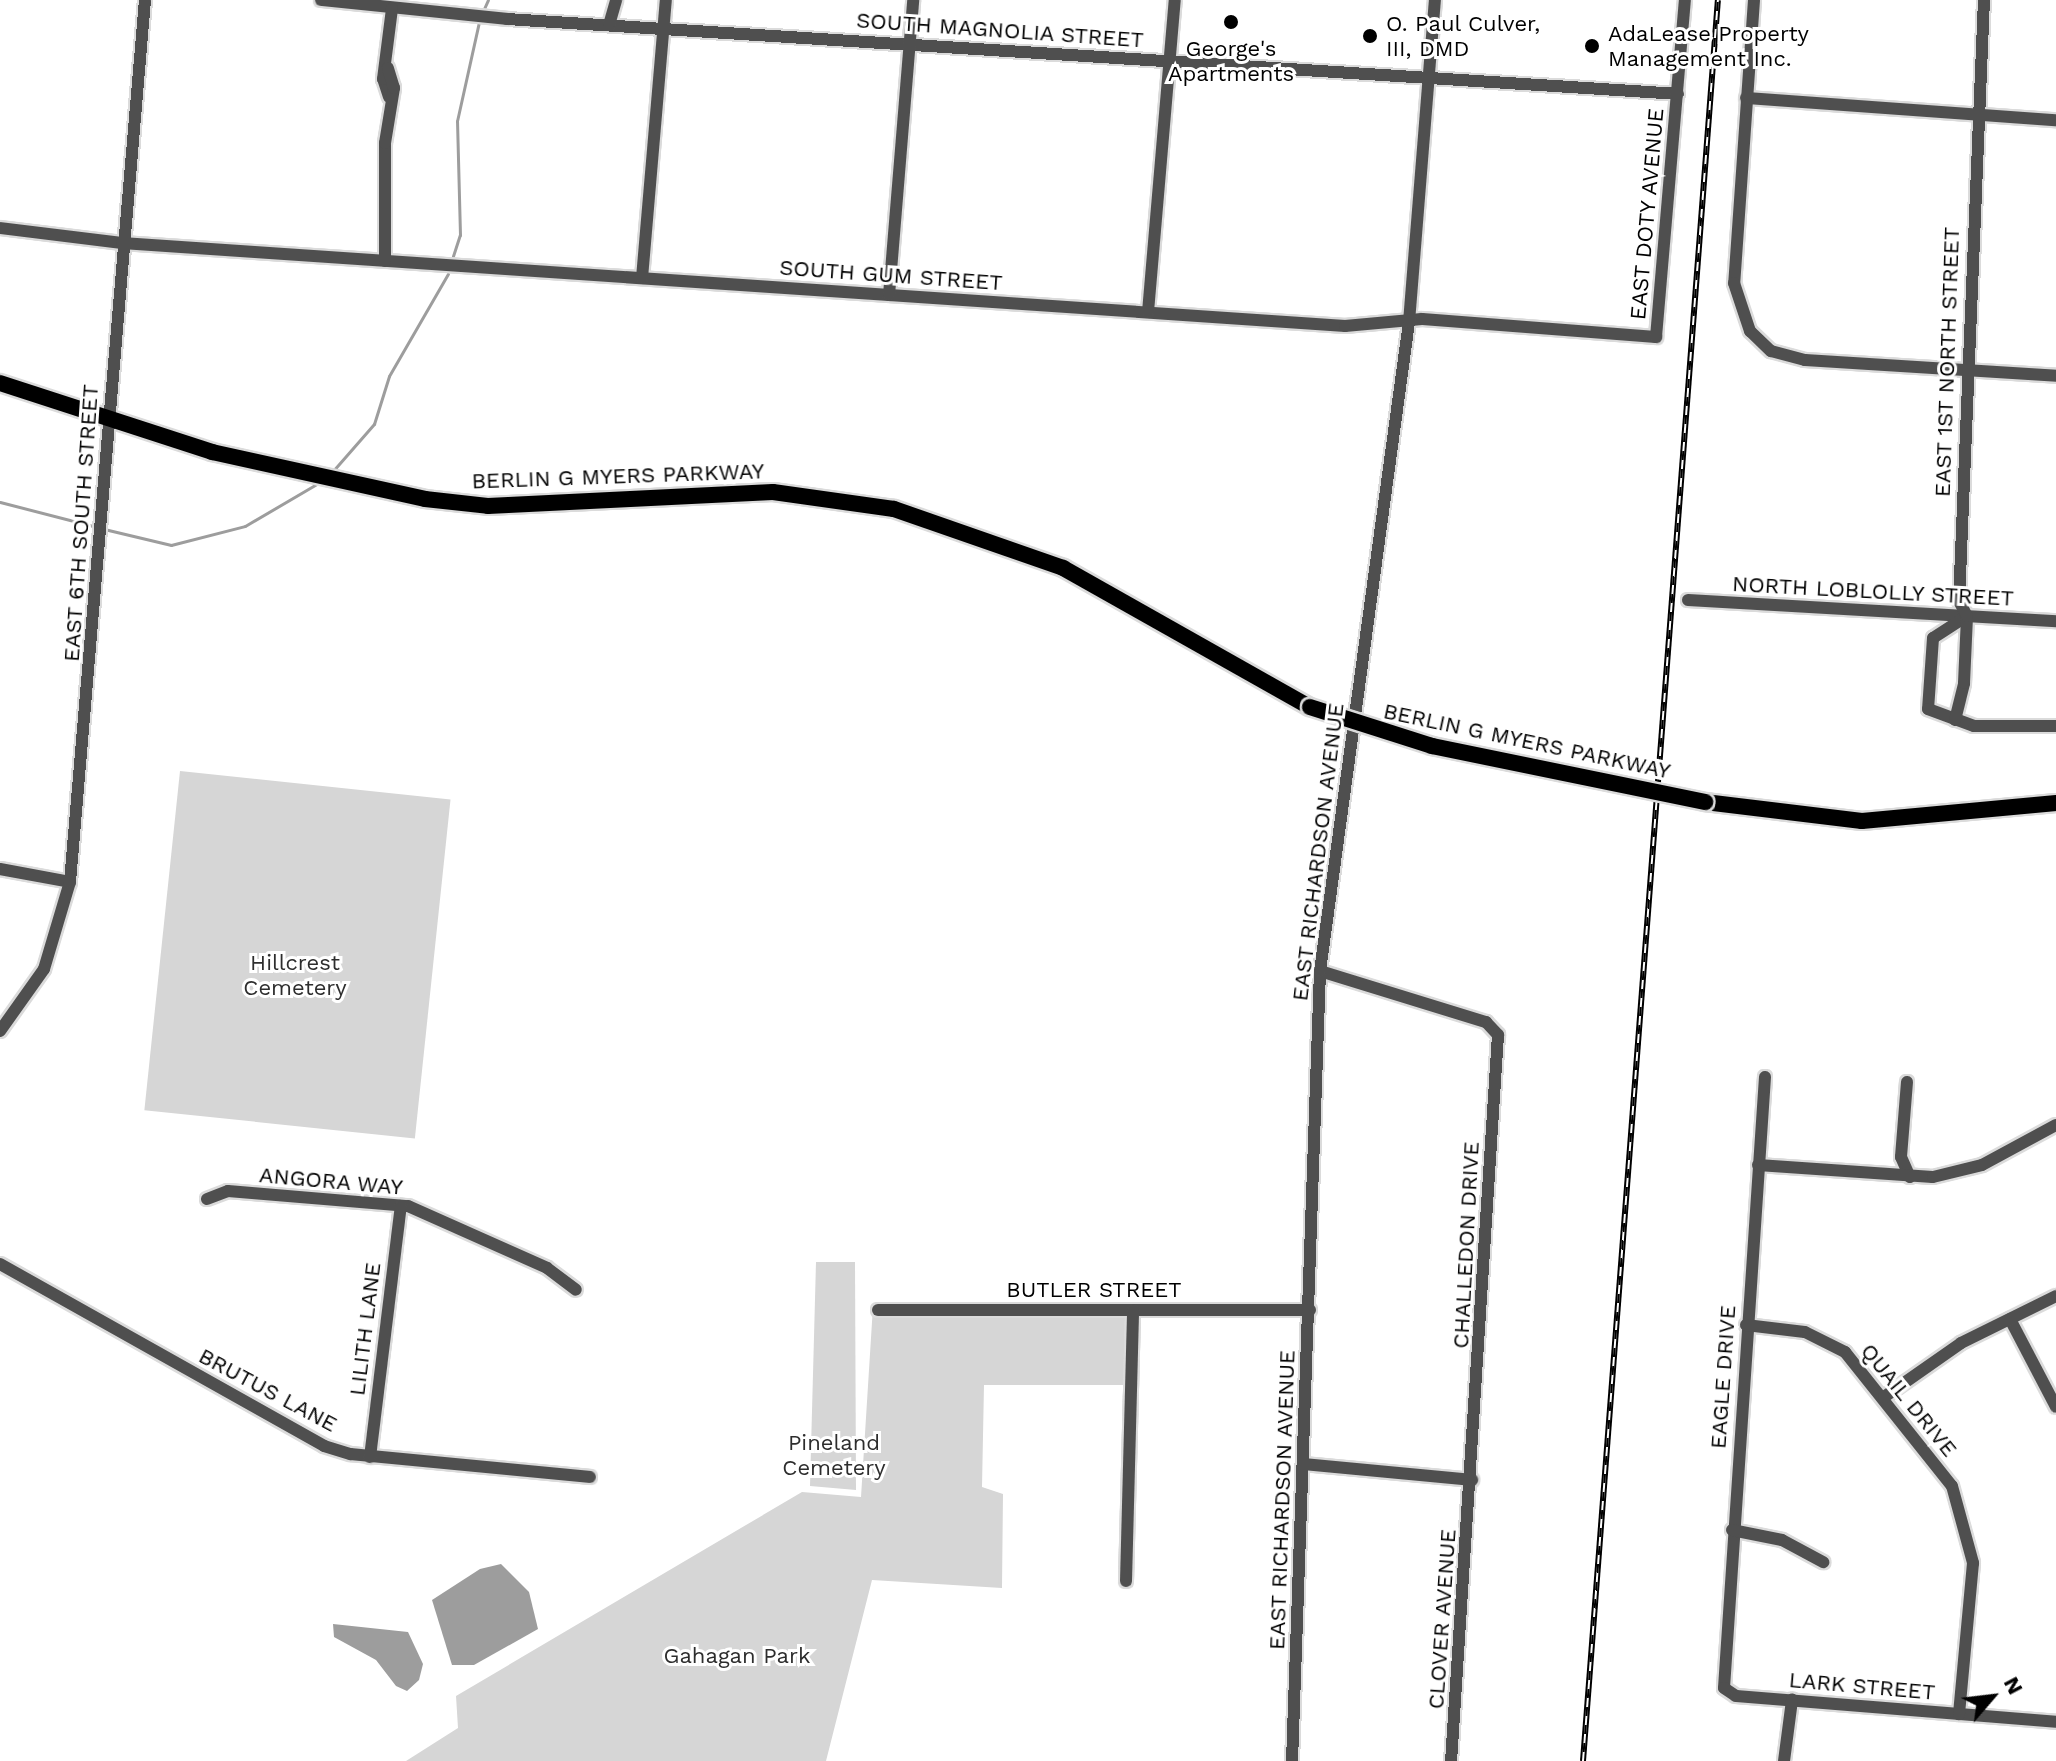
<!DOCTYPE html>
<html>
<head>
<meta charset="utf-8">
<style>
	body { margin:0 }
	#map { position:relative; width:2056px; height:1761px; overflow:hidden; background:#fff; font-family:"Work Sans",sans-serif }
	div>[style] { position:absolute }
	.green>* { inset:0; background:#d6d6d6; transform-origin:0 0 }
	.water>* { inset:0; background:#9d9d9d }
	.stream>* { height:3px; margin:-1.5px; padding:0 1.5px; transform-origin:1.5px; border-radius:1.5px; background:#9d9d9d }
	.roads { filter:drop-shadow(2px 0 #dbdbdb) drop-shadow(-2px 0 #dbdbdb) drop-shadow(0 2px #dbdbdb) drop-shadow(0 -2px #dbdbdb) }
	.minor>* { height:12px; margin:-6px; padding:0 6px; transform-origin:6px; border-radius:6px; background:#4f4f4f }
	.major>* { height:16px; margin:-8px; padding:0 8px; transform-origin:8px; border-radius:8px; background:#000 }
	.rail>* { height:6px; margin-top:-3px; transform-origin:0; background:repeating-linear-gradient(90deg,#fff 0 9px,#000 0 18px); box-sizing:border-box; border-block:2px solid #000 }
	.bridges { filter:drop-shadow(2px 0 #dbdbdb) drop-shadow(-2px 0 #dbdbdb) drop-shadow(0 2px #dbdbdb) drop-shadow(0 -2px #dbdbdb) }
	.major-bridge>* { height:16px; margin:-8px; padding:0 8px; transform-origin:8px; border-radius:8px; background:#000 }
	.dots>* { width:22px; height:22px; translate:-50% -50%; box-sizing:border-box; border:4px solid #fff; border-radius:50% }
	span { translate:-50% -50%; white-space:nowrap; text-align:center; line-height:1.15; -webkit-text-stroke:6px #fff; paint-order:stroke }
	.poi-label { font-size:22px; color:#000 }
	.left { translate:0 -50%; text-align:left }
	.street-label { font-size:22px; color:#000 }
	.park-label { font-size:22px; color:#2d2d2d }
	.north { position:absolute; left:1952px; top:1657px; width:80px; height:80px; -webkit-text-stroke:6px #fff; paint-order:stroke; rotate:62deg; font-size:22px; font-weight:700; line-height:32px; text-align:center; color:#000 }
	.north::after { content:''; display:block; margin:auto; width:28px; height:36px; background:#000; clip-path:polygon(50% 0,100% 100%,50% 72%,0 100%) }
</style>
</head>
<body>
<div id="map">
	<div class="green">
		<i style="left:180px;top:771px;width:272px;height:341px;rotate:6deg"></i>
		<i style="clip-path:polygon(816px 1262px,855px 1262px,856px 1490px,810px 1486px)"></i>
		<i style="clip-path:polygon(873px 1306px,1127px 1315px,1124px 1385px,984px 1385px,982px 1487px,1003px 1494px,1002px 1588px,872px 1580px,826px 1761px,406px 1761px,458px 1728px,456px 1696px,802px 1492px,861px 1497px)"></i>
	</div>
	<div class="water">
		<i style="clip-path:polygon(501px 1564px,529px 1592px,538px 1629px,474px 1665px,452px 1665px,432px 1600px,480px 1569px)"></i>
		<i style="clip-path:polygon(333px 1624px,408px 1632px,423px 1664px,419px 1680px,407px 1691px,396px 1686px,376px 1660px,334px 1637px)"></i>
	</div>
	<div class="stream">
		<i style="left:483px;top:11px;width:12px;rotate:-66deg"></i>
		<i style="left:453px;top:256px;width:22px;rotate:-72deg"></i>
		<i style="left:460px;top:235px;width:114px;rotate:-91.5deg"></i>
		<i style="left:457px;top:121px;width:101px;rotate:-77.5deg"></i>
		<i style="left:332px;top:472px;width:64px;rotate:-48.8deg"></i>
		<i style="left:374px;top:424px;width:50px;rotate:-72.6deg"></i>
		<i style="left:389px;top:376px;width:118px;rotate:-60deg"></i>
		<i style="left:0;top:502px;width:100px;rotate:14.5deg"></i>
		<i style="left:104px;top:529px;width:69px;rotate:13.4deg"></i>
		<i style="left:171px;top:545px;width:76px;rotate:-14.4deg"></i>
		<i style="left:245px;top:526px;width:87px;rotate:-30.4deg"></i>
	</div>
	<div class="roads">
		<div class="minor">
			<i style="left:321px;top:0;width:187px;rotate:5.8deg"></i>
			<i style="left:507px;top:19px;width:1173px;rotate:3.66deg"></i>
			<i style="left:1754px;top:0;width:284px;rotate:94deg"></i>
			<i style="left:1734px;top:283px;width:51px;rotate:71.6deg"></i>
			<i style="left:1750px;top:331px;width:29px;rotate:44deg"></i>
			<i style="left:1771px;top:351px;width:35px;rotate:15deg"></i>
			<i style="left:1805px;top:360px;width:252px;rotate:3.6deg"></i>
			<i style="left:609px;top:25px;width:26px;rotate:-74deg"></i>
			<i style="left:389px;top:97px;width:19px;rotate:-108deg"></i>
			<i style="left:383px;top:79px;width:71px;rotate:-82.7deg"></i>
			<i style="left:1746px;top:98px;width:311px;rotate:4.1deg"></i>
			<i style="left:0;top:228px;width:123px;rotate:7deg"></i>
			<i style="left:122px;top:243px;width:1226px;rotate:3.88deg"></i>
			<i style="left:1345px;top:326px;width:77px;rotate:-5.2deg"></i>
			<i style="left:1422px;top:319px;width:235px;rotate:4.4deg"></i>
			<i style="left:1656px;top:337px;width:338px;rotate:-85.1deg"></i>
			<i style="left:385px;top:261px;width:118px;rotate:-90deg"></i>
			<i style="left:385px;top:143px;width:56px;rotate:-80.7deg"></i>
			<i style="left:394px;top:88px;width:21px;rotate:-107deg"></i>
			<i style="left:642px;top:278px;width:279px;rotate:-85.1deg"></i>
			<i style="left:889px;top:295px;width:296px;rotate:-85.3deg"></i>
			<i style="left:1148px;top:312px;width:313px;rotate:-85.1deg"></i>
			<i style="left:1688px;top:600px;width:369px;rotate:3.3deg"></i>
			<i style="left:1967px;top:616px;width:40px;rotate:147.1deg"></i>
			<i style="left:1933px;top:638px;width:71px;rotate:94deg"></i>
			<i style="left:1928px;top:709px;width:49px;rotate:20.3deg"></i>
			<i style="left:1974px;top:726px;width:82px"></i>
			<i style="left:1955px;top:720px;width:38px;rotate:-76deg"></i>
			<i style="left:1964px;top:683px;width:67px;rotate:-87.4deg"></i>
			<i style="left:1967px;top:616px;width:17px;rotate:-118deg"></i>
			<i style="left:1959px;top:601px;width:602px;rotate:-87.62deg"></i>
			<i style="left:0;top:869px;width:71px;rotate:10.5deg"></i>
			<i style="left:1320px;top:971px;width:174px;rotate:17.1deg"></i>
			<i style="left:1486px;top:1022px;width:18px;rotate:47deg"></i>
			<i style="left:1498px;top:1035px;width:728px;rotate:93.7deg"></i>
			<i style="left:0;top:1031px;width:76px;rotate:-54.6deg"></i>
			<i style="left:44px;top:969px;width:91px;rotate:-73.4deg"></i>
			<i style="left:70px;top:882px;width:885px;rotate:-85.14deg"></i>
			<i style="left:1765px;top:1077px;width:612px;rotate:93.84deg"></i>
			<i style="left:1724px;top:1688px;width:14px;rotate:34deg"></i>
			<i style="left:1736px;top:1696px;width:321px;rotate:4.6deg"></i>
			<i style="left:1907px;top:1082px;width:75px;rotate:94.6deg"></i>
			<i style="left:1901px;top:1157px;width:22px;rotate:66deg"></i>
			<i style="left:1758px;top:1165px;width:175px;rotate:3.9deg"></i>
			<i style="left:1933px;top:1177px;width:50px;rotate:-13.8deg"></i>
			<i style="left:1982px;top:1165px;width:84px;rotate:-28.4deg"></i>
			<i style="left:207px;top:1199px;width:22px;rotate:-21deg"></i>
			<i style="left:228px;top:1191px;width:181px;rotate:4.8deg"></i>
			<i style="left:408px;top:1206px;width:152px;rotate:24deg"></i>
			<i style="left:547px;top:1268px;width:36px;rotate:37deg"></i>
			<i style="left:0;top:1264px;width:372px;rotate:29.3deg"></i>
			<i style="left:324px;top:1446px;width:28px;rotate:17deg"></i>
			<i style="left:351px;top:1454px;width:240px;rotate:5.5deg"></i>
			<i style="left:878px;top:1310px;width:432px"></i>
			<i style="left:2010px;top:1319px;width:99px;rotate:62.4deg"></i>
			<i style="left:1746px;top:1325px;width:59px;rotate:6.8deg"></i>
			<i style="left:1805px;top:1332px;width:45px;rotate:26.6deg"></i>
			<i style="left:1845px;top:1352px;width:171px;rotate:51.4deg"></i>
			<i style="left:1952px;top:1486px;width:80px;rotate:74.7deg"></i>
			<i style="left:1973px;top:1563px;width:152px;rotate:95.3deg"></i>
			<i style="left:1884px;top:1397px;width:94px;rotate:-35deg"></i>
			<i style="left:1961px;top:1343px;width:106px;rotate:-26.3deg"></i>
			<i style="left:370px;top:1457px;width:253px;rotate:-83deg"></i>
			<i style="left:1304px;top:1464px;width:169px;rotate:5.4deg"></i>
			<i style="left:1732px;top:1530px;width:51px;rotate:11.3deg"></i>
			<i style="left:1782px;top:1540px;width:47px;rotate:28.2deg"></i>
			<i style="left:1126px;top:1581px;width:271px;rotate:-88.5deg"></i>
			<i style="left:1292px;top:1761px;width:790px;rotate:-87.97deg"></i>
			<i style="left:1320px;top:971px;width:655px;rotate:-82.19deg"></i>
			<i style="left:1409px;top:322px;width:323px;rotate:-85.4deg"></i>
			<i style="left:1784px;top:1761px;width:62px;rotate:-82.5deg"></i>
		</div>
		<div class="major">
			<i style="left:0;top:383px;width:223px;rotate:18deg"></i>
			<i style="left:212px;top:452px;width:218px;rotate:12.4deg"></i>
			<i style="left:425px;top:499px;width:63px;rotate:6.3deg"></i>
			<i style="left:488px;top:506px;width:285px;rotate:-2.8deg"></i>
			<i style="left:773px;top:492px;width:122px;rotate:8deg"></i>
			<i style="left:894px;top:509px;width:179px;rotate:19.2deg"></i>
			<i style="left:1063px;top:568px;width:283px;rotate:29.4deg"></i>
			<i style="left:1705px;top:802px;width:158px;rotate:6.9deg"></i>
			<i style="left:1862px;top:821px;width:195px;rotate:-5.3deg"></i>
		</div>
	</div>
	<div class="rail">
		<i style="left:1583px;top:1761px;width:1766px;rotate:-85.62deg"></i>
	</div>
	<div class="bridges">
		<div class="major-bridge">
			<i style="left:1310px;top:707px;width:128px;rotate:17.7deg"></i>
			<i style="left:1432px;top:746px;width:279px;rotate:11.6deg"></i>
		</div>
	</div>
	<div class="dots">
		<i style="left:1231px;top:22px;background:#000"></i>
		<i style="left:1370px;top:36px;background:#000"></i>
		<i style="left:1592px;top:46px;background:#000"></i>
	</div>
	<div class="poi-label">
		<span class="left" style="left:1386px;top:36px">O. Paul Culver,<br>III, DMD</span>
		<span class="left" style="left:1608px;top:46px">AdaLease Property<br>Management Inc.</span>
		<span style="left:1231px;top:61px">George's<br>Apartments</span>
	</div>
	<div class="street-label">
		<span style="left:1000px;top:30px;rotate:4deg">SOUTH MAGNOLIA STREET</span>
		<span style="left:1647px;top:214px;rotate:-85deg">EAST DOTY AVENUE</span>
		<span style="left:891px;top:275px;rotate:4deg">SOUTH GUM STREET</span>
		<span style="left:1947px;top:362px;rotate:-88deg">EAST 1ST NORTH STREET</span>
		<span style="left:618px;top:476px;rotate:-2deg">BERLIN G MYERS PARKWAY</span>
		<span style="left:81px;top:523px;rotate:-86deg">EAST 6TH SOUTH STREET</span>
		<span style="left:1873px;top:591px;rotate:3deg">NORTH LOBLOLLY STREET</span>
		<span style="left:1527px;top:741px;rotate:12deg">BERLIN G MYERS PARKWAY</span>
		<span style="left:1318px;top:852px;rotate:-83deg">EAST RICHARDSON AVENUE</span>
		<span style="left:331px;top:1181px;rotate:5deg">ANGORA WAY</span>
		<span style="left:1466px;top:1245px;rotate:-87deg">CHALLEDON DRIVE</span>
		<span style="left:1094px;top:1290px">BUTLER STREET</span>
		<span style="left:365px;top:1329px;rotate:-83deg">LILITH LANE</span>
		<span style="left:1723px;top:1377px;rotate:-86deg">EAGLE DRIVE</span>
		<span style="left:268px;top:1390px;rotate:28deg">BRUTUS LANE</span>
		<span style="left:1909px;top:1400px;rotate:51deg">QUAIL DRIVE</span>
		<span style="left:1282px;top:1500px;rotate:-88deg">EAST RICHARDSON AVENUE</span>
		<span style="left:1442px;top:1619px;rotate:-86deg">CLOVER AVENUE</span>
		<span style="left:1862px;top:1686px;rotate:5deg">LARK STREET</span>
	</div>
	<div class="park-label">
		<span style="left:295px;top:975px">Hillcrest<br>Cemetery</span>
		<span style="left:834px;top:1455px">Pineland<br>Cemetery</span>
		<span style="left:737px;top:1656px">Gahagan Park</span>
	</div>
	<div class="north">N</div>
</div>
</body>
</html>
